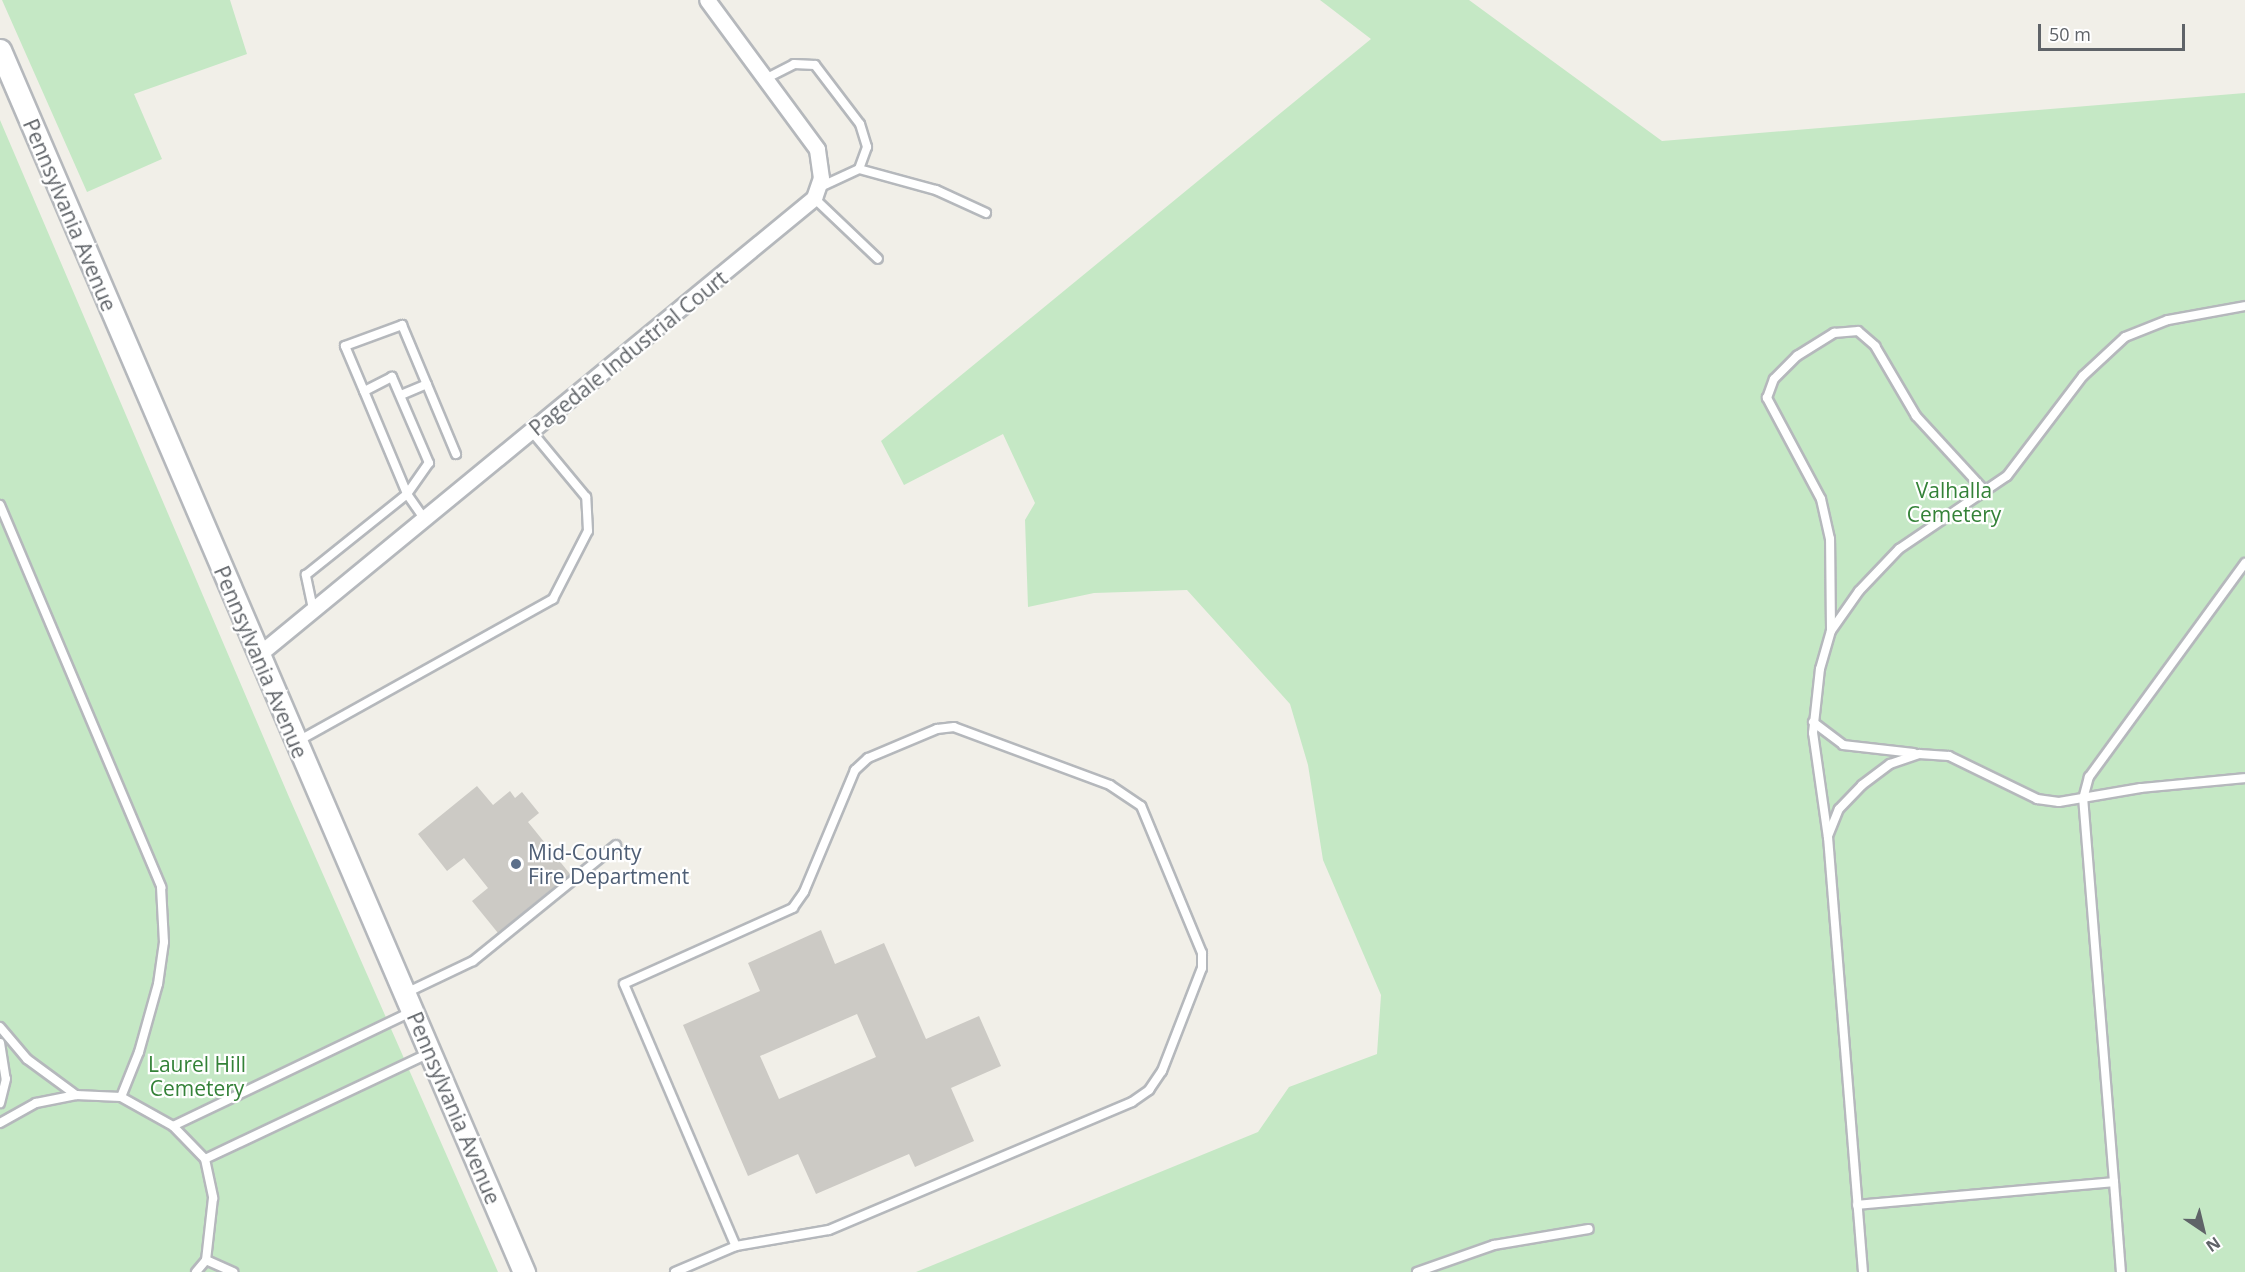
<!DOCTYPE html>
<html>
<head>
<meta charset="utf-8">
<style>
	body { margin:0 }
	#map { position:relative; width:2245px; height:1272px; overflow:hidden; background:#f1efe8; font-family:"Open Sans",sans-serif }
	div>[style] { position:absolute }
	.green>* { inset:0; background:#c5e8c5 }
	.building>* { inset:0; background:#cccac5 }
	.roads { filter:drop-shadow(2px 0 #b5b8bc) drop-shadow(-2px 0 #b5b8bc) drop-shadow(0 2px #b5b8bc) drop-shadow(0 -2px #b5b8bc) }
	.lane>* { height:8px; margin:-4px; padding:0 4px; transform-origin:4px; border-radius:4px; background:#fff }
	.street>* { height:15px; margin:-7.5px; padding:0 7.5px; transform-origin:7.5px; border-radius:7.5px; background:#fff }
	.secondary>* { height:21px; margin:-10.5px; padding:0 10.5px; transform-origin:10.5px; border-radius:10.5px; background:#fff }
	.dots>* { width:16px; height:16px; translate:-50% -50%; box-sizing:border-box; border:3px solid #fff; border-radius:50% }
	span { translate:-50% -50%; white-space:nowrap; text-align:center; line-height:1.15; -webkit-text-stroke:4.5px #fff; paint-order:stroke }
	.street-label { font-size:21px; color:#5f6368 }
	.park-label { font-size:21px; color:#348238 }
	.service-label { font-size:21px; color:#4e5e75 }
	.left { translate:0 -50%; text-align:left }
	.north { position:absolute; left:2173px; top:1200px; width:60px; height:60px; -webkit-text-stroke:4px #fff; paint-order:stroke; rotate:145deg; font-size:16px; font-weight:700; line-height:24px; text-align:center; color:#5f6368 }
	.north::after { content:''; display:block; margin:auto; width:21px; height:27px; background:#5f6368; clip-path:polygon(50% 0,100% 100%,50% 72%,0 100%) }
	.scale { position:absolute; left:2038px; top:24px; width:147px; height:27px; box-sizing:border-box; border:3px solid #5f6368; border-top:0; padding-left:8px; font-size:18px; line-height:21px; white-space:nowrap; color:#5f6368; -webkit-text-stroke:4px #fff; paint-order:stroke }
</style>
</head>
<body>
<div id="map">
	<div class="green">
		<i style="clip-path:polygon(2px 0,230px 0,247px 54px,134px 94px,162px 159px,87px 192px)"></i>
		<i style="clip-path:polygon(1320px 0,1469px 0,1662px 141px,2245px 93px,2245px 1272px,916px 1272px,1258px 1132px,1289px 1087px,1377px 1054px,1381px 995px,1323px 860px,1308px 765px,1290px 704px,1187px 590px,1094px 593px,1028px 607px,1025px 520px,1035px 503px,1003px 434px,904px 485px,881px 441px,1371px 39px)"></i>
		<i style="clip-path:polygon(0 120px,289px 797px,498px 1272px,0 1272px)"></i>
	</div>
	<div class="building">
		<i style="clip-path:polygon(477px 786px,493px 805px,510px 791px,515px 798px,522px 792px,539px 813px,528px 822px,570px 874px,498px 933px,472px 901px,488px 888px,464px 858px,447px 871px,418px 834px)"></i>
		<i style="clip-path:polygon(evenodd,821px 930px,835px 964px,884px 943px,926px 1039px,979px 1016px,1001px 1066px,951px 1088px,974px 1141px,915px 1167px,909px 1154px,816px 1194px,798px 1154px,748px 1176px,683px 1025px,760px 991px,748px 963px,821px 930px,857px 1014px,876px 1057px,779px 1099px,760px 1056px,857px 1014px)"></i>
	</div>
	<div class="roads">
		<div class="lane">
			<i style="left:767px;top:78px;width:30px;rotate:-27deg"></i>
			<i style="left:794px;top:64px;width:21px;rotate:3deg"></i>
			<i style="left:815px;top:65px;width:74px;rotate:52.7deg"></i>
			<i style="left:860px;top:124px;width:24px;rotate:73deg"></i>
			<i style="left:867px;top:147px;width:23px;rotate:110deg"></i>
			<i style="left:818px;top:188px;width:45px;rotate:-24.9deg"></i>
			<i style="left:859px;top:169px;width:80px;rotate:15.3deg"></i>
			<i style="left:936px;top:190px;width:55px;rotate:24.7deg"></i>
			<i style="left:814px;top:198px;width:88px;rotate:43.6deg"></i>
			<i style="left:364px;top:391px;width:49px;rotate:-112.9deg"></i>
			<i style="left:345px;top:346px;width:61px;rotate:-20.2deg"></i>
			<i style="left:402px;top:325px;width:140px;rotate:67.3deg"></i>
			<i style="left:401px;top:395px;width:28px;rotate:-23deg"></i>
			<i style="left:0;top:505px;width:415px;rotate:67.1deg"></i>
			<i style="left:161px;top:887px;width:55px;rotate:86.9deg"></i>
			<i style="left:164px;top:942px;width:42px;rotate:98.1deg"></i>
			<i style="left:158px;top:984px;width:71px;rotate:105.6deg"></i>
			<i style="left:139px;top:1052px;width:48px;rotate:111.8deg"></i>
			<i style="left:313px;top:609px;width:35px;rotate:-102deg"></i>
			<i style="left:306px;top:575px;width:129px;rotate:-38.7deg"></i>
			<i style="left:407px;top:494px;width:38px;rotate:-55deg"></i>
			<i style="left:429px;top:463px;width:94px;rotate:-113.3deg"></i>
			<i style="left:392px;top:377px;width:31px;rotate:153deg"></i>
			<i style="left:364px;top:391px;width:112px;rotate:67.3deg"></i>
			<i style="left:407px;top:494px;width:28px;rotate:55deg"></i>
			<i style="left:1831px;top:630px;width:91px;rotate:-90.6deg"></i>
			<i style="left:1830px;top:539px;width:41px;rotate:-102.7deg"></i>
			<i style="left:1821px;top:499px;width:115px;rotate:-118.1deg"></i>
			<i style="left:1767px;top:398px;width:20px;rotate:-70deg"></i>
			<i style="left:1774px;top:379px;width:33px;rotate:-45deg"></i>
			<i style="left:1797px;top:356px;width:44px;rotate:-31.9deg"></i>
			<i style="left:1834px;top:333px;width:24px;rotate:-5deg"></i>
			<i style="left:1858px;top:331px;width:23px;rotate:41deg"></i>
			<i style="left:1875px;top:346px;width:81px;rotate:59.6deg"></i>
			<i style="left:1916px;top:416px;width:102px;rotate:47.4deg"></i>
			<i style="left:1813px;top:722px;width:38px;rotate:37deg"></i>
			<i style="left:1843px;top:745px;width:71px;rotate:6.4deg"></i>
			<i style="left:298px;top:741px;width:292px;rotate:-29.1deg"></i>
			<i style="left:553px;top:599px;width:76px;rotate:-62.8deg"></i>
			<i style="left:588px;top:531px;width:34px;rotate:-93deg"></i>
			<i style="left:586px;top:497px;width:85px;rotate:-129.7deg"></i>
			<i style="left:1828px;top:836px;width:29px;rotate:-68deg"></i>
			<i style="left:1839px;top:809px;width:33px;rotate:-46deg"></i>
			<i style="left:1862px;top:785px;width:35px;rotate:-37deg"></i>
			<i style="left:1890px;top:764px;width:31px;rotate:-19deg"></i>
			<i style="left:1919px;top:754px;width:30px;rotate:4deg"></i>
			<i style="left:1949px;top:756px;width:98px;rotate:26deg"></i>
			<i style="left:2037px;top:799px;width:22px;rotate:8deg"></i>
			<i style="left:2059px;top:802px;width:83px;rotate:-9.7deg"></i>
			<i style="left:2141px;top:788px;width:104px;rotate:-5.5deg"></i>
			<i style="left:406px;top:993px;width:74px;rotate:-25.5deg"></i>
			<i style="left:473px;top:961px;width:184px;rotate:-39deg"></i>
			<i style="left:0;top:1027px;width:42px;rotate:49.8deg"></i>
			<i style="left:27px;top:1059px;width:61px;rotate:36.3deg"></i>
			<i style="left:0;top:1043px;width:36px;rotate:81deg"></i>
			<i style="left:6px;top:1079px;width:25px;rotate:104deg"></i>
			<i style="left:0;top:1123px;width:41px;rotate:-29.1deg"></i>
			<i style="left:36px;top:1103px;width:41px;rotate:-11.3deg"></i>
			<i style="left:76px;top:1095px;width:45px;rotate:2.5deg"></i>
			<i style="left:121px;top:1097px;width:60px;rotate:29.1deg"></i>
			<i style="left:173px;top:1126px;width:46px;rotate:45.9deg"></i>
			<i style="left:205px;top:1159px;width:40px;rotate:78deg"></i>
			<i style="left:213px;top:1198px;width:62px;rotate:96.4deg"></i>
			<i style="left:173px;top:1126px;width:264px;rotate:-25.6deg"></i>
			<i style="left:205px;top:1159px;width:248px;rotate:-25.3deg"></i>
			<i style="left:2114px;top:1182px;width:90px;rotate:85.6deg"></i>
			<i style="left:1857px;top:1205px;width:258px;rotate:-5.1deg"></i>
			<i style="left:2114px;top:1182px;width:384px;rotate:-94.6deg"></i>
			<i style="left:2083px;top:799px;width:23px;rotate:-75deg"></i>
			<i style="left:2089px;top:777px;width:265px;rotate:-53.9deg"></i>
			<i style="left:196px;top:1272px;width:16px;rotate:-50deg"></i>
			<i style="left:206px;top:1260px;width:30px;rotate:24deg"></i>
			<i style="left:675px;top:1272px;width:66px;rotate:-23.1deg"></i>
			<i style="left:736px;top:1246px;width:94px;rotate:-9.8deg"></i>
			<i style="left:829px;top:1230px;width:329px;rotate:-22.9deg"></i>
			<i style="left:1132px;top:1102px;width:21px;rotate:-35deg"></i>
			<i style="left:1149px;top:1090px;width:23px;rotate:-56deg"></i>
			<i style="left:1162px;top:1071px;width:110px;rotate:-68.8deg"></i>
			<i style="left:1202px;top:968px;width:15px;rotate:-90deg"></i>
			<i style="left:1202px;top:953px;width:159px;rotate:-112.5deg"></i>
			<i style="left:1141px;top:806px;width:37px;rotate:-146deg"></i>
			<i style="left:1110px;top:785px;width:166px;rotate:-159.6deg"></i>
			<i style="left:954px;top:727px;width:17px;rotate:173deg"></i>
			<i style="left:937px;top:729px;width:75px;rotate:157.2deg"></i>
			<i style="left:868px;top:758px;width:18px;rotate:137deg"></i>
			<i style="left:855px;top:770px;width:132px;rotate:112.7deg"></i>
			<i style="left:804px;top:892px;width:19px;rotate:125deg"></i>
			<i style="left:793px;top:908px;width:185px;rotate:155.8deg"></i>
			<i style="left:624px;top:984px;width:285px;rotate:66.9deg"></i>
			<i style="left:1417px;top:1272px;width:82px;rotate:-19.3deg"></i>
			<i style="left:1494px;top:1245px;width:96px;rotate:-9.6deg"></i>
			<i style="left:1863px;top:1272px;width:435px;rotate:-94.6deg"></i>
			<i style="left:1828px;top:838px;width:106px;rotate:-98.1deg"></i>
			<i style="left:1813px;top:733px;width:64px;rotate:-83.8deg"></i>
			<i style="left:1820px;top:669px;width:40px;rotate:-74deg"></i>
			<i style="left:1831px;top:631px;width:49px;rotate:-55deg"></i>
			<i style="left:1859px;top:591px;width:58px;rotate:-46.4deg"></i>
			<i style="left:1899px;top:549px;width:130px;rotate:-34.1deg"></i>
			<i style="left:2007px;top:476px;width:126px;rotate:-52.8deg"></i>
			<i style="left:2083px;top:376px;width:57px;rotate:-42.9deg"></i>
			<i style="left:2125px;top:337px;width:46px;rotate:-21.6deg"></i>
			<i style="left:2168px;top:320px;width:78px;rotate:-10.3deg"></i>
		</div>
		<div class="street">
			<i style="left:258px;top:655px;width:720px;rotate:-39.42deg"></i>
			<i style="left:814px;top:198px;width:21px;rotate:-71deg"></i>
			<i style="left:821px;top:178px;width:29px;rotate:-98deg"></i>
			<i style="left:817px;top:149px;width:185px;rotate:-126.4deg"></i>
		</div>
		<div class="secondary">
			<i style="left:0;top:50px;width:1330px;rotate:66.79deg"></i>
		</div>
	</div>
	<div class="dots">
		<i style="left:516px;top:864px;background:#5c6f8a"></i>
	</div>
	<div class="street-label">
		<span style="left:70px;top:215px;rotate:67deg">Pennsylvania Avenue</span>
		<span style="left:628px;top:353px;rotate:-39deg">Pagedale Industrial Court</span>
		<span style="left:261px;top:662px;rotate:67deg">Pennsylvania Avenue</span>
		<span style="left:454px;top:1108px;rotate:67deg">Pennsylvania Avenue</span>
	</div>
	<div class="park-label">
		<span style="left:1954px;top:502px">Valhalla<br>Cemetery</span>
		<span style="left:197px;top:1076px">Laurel Hill<br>Cemetery</span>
	</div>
	<div class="service-label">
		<span class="left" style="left:528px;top:864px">Mid-County<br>Fire Department</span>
	</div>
	<div class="north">N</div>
	<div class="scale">50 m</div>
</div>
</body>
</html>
